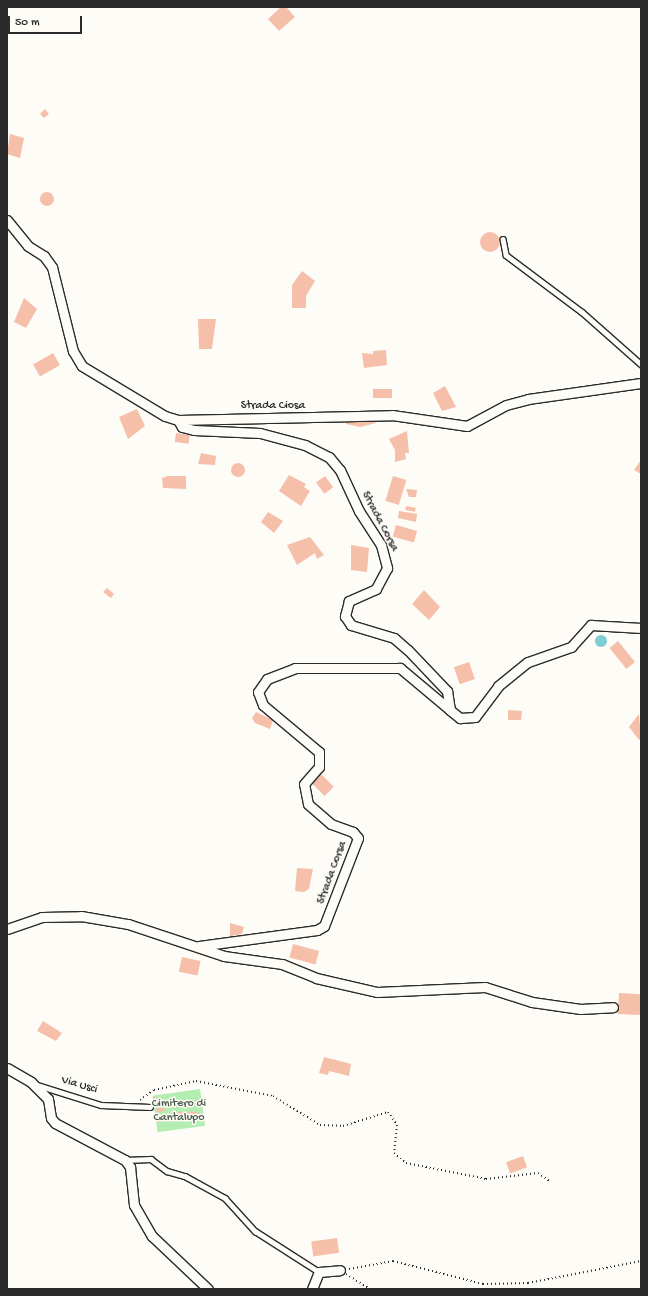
<!DOCTYPE html>
<html>
<head>
<meta charset="utf-8">
<style>
	body { margin:0 }
	#map { position:relative; width:648px; height:1296px; overflow:hidden; background:#fdfcf7; font-family:"Gochi Hand",sans-serif }
	div>[style] { position:absolute }
	.green>* { inset:0; background:#b3edb1; transform-origin:0 0 }
	.water>* { inset:0; background:#7ccdd4 }
	.round { border-radius:50% }
	.building>* { inset:0; background:#f6bfa9; transform-origin:0 0 }
	.path>* { height:2px; margin-top:-1px; transform-origin:0; background:repeating-linear-gradient(90deg,#2b2b2b 0 1px,transparent 0 4px) }
	.roads { filter:drop-shadow(1px 0 #2b2b2b) drop-shadow(-1px 0 #2b2b2b) drop-shadow(0 1px #2b2b2b) drop-shadow(0 -1px #2b2b2b) }
	.service>* { height:4.5px; margin:-2.25px; padding:0 2.25px; transform-origin:2.25px; border-radius:2.25px; background:#fdfcf7 }
	.minor>* { height:9px; margin:-4.5px; padding:0 4.5px; transform-origin:4.5px; border-radius:4.5px; background:#fdfcf7 }
	span { translate:-50% -50%; white-space:nowrap; text-align:center; line-height:1.15; -webkit-text-stroke:3px #fdfcf7; paint-order:stroke }
	.street-label { font-size:12px; color:#2b2b2b }
	.park-label { font-size:12px; color:#4d5c4c }
	.frame { position:absolute; inset:0; border:8px solid #2b2b2b; pointer-events:none }
	.scale { position:absolute; left:8px; top:16px; width:74px; height:18px; box-sizing:border-box; border:2px solid #2b2b2b; border-top:0; padding-left:5px; font-size:12px; line-height:14px; white-space:nowrap; color:#2b2b2b; -webkit-text-stroke:3px #fdfcf7; paint-order:stroke }
</style>
</head>
<body>
<div id="map">
	<div class="green">
		<i style="left:200px;top:1089px;width:37px;height:48px;rotate:82deg"></i>
	</div>
	<div class="water">
		<i class="round" style="left:595px;top:635px;width:12px;height:12px"></i>
	</div>
	<div class="building">
		<i style="clip-path:polygon(281px 7px,286px 7px,295px 17px,279px 31px,268px 19px)"></i>
		<i style="clip-path:polygon(45px 109px,49px 114px,44px 118px,40px 114px)"></i>
		<i style="clip-path:polygon(10px 134px,24px 138px,20px 158px,7px 154px)"></i>
		<i class="round" style="left:40px;top:192px;width:14px;height:14px"></i>
		<i class="round" style="left:480px;top:232px;width:20px;height:20px"></i>
		<i style="clip-path:polygon(302px 271px,315px 281px,306px 296px,306px 308px,292px 308px,292px 285px)"></i>
		<i style="clip-path:polygon(24px 298px,37px 309px,26px 328px,14px 322px)"></i>
		<i style="clip-path:polygon(198px 319px,216px 319px,212px 349px,199px 349px)"></i>
		<i style="clip-path:polygon(386px 350px,387px 365px,364px 368px,362px 353px,373px 354px,373px 351px)"></i>
		<i style="left:53px;top:353px;width:14px;height:23px;rotate:60deg"></i>
		<i style="clip-path:polygon(445px 386px,456px 407px,442px 411px,433px 393px)"></i>
		<i style="left:373px;top:389px;width:19px;height:9px"></i>
		<i style="clip-path:polygon(137px 409px,145px 426px,128px 439px,119px 417px)"></i>
		<i style="clip-path:polygon(373px 419px,376px 423px,360px 427px,346px 424px,346px 420px)"></i>
		<i style="clip-path:polygon(407px 431px,409px 453px,405px 453px,406px 459px,395px 462px,395px 450px,389px 439px)"></i>
		<i style="left:176px;top:433px;width:14px;height:9px;rotate:8deg"></i>
		<i style="clip-path:polygon(201px 453px,216px 456px,215px 465px,198px 464px)"></i>
		<i style="clip-path:polygon(641px 460px,641px 474px,634px 470px)"></i>
		<i class="round" style="left:231px;top:463px;width:14px;height:14px"></i>
		<i style="clip-path:polygon(289px 475px,306px 484px,304px 487px,310px 491px,301px 506px,279px 491px)"></i>
		<i style="clip-path:polygon(168px 476px,186px 476px,186px 489px,163px 488px,162px 478px)"></i>
		<i style="left:325px;top:476px;width:14px;height:11px;rotate:54deg"></i>
		<i style="left:393px;top:476px;width:14px;height:26px;rotate:17deg"></i>
		<i style="clip-path:polygon(406px 489px,417px 490px,416px 497px,409px 497px)"></i>
		<i style="left:406px;top:506px;width:10px;height:4px;rotate:11deg"></i>
		<i style="clip-path:polygon(399px 511px,417px 514px,416px 522px,398px 518px)"></i>
		<i style="clip-path:polygon(268px 512px,283px 521px,274px 533px,261px 522px)"></i>
		<i style="left:396px;top:525px;width:22px;height:12px;rotate:16deg"></i>
		<i style="clip-path:polygon(310px 537px,324px 555px,317px 559px,315px 553px,297px 565px,287px 545px)"></i>
		<i style="clip-path:polygon(351px 545px,369px 548px,367px 572px,351px 570px)"></i>
		<i style="clip-path:polygon(107px 588px,114px 594px,111px 598px,103px 592px)"></i>
		<i style="clip-path:polygon(424px 590px,440px 607px,429px 620px,412px 604px)"></i>
		<i style="left:618px;top:641px;width:27px;height:11px;rotate:51deg"></i>
		<i style="left:469px;top:662px;width:18px;height:16px;rotate:71deg"></i>
		<i style="clip-path:polygon(508px 710px,522px 711px,521px 720px,508px 720px)"></i>
		<i style="clip-path:polygon(256px 712px,273px 720px,270px 729px,255px 723px,252px 718px)"></i>
		<i style="clip-path:polygon(639px 714px,641px 738px,639px 740px,629px 727px)"></i>
		<i style="left:321px;top:774px;width:18px;height:13px;rotate:45deg"></i>
		<i style="clip-path:polygon(297px 868px,313px 869px,309px 889px,304px 892px,295px 891px)"></i>
		<i style="clip-path:polygon(230px 923px,244px 927px,242px 934px,230px 936px)"></i>
		<i style="left:293px;top:944px;width:27px;height:14px;rotate:15deg"></i>
		<i style="left:182px;top:957px;width:19px;height:15px;rotate:12deg"></i>
		<i style="left:619px;top:993px;width:22px;height:21px;rotate:3deg"></i>
		<i style="clip-path:polygon(43px 1021px,62px 1033px,56px 1041px,37px 1031px)"></i>
		<i style="clip-path:polygon(324px 1057px,351px 1064px,349px 1076px,329px 1071px,328px 1075px,319px 1073px)"></i>
		<i style="clip-path:polygon(155px 1096px,159px 1103px,154px 1105px,153px 1097px)"></i>
		<i style="clip-path:polygon(156px 1108px,165px 1108px,165px 1111px,157px 1112px)"></i>
		<i style="left:198px;top:1112px;width:4px;height:21px;rotate:90deg"></i>
		<i style="clip-path:polygon(167px 1116px,167px 1121px,158px 1122px,158px 1118px)"></i>
		<i style="left:523px;top:1156px;width:12px;height:18px;rotate:70deg"></i>
		<i style="left:337px;top:1238px;width:15px;height:26px;rotate:82deg"></i>
	</div>
	<div class="path">
		<i style="left:140px;top:1100px;width:17px;rotate:-36deg"></i>
		<i style="left:154px;top:1090px;width:43px;rotate:-12.1deg"></i>
		<i style="left:196px;top:1081px;width:78px;rotate:11deg"></i>
		<i style="left:273px;top:1096px;width:55px;rotate:31.7deg"></i>
		<i style="left:320px;top:1125px;width:23px;rotate:2deg"></i>
		<i style="left:343px;top:1126px;width:47px;rotate:-17.3deg"></i>
		<i style="left:388px;top:1112px;width:16px;rotate:55deg"></i>
		<i style="left:397px;top:1125px;width:28px;rotate:96deg"></i>
		<i style="left:394px;top:1153px;width:16px;rotate:40deg"></i>
		<i style="left:406px;top:1163px;width:82px;rotate:11.3deg"></i>
		<i style="left:486px;top:1179px;width:52px;rotate:-6.6deg"></i>
		<i style="left:538px;top:1173px;width:16px;rotate:35deg"></i>
		<i style="left:349px;top:1269px;width:45px;rotate:-10.3deg"></i>
		<i style="left:393px;top:1261px;width:93px;rotate:14.3deg"></i>
		<i style="left:483px;top:1284px;width:45px;rotate:-1.3deg"></i>
		<i style="left:528px;top:1283px;width:115px;rotate:-11deg"></i>
		<i style="left:346px;top:1274px;width:28px;rotate:32deg"></i>
	</div>
	<div class="roads">
		<div class="service">
			<i style="left:503px;top:239px;width:16px;rotate:79deg"></i>
			<i style="left:506px;top:255px;width:95px;rotate:36.9deg"></i>
			<i style="left:582px;top:312px;width:79px;rotate:41.4deg"></i>
			<i style="left:37px;top:1085px;width:67px;rotate:17.4deg"></i>
			<i style="left:101px;top:1105px;width:49px;rotate:2.3deg"></i>
			<i style="left:125px;top:1160px;width:26px;rotate:-2deg"></i>
			<i style="left:151px;top:1159px;width:20px;rotate:37deg"></i>
			<i style="left:167px;top:1171px;width:19px;rotate:16deg"></i>
			<i style="left:185px;top:1176px;width:46px;rotate:28.8deg"></i>
			<i style="left:225px;top:1198px;width:45px;rotate:47.7deg"></i>
			<i style="left:255px;top:1231px;width:76px;rotate:32.6deg"></i>
		</div>
		<div class="minor">
			<i style="left:7px;top:220px;width:33px;rotate:51deg"></i>
			<i style="left:28px;top:246px;width:19px;rotate:32deg"></i>
			<i style="left:44px;top:256px;width:14px;rotate:54deg"></i>
			<i style="left:52px;top:267px;width:87px;rotate:76deg"></i>
			<i style="left:73px;top:351px;width:17px;rotate:59deg"></i>
			<i style="left:82px;top:366px;width:97px;rotate:31.1deg"></i>
			<i style="left:165px;top:416px;width:14px;rotate:17deg"></i>
			<i style="left:178px;top:420px;width:214px;rotate:-1.3deg"></i>
			<i style="left:392px;top:415px;width:76px;rotate:8.3deg"></i>
			<i style="left:467px;top:426px;width:44px;rotate:-28.3deg"></i>
			<i style="left:506px;top:405px;width:23px;rotate:-15deg"></i>
			<i style="left:528px;top:399px;width:114px;rotate:-8.1deg"></i>
			<i style="left:178px;top:420px;width:8px;rotate:60deg"></i>
			<i style="left:182px;top:427px;width:12px;rotate:14deg"></i>
			<i style="left:194px;top:430px;width:66px;rotate:2.6deg"></i>
			<i style="left:260px;top:433px;width:47px;rotate:14.9deg"></i>
			<i style="left:305px;top:445px;width:27px;rotate:27deg"></i>
			<i style="left:329px;top:457px;width:17px;rotate:50deg"></i>
			<i style="left:340px;top:470px;width:45px;rotate:65.1deg"></i>
			<i style="left:359px;top:511px;width:40px;rotate:57.1deg"></i>
			<i style="left:381px;top:545px;width:24px;rotate:75deg"></i>
			<i style="left:387px;top:568px;width:24px;rotate:118deg"></i>
			<i style="left:376px;top:589px;width:30px;rotate:156deg"></i>
			<i style="left:349px;top:601px;width:16px;rotate:105deg"></i>
			<i style="left:345px;top:616px;width:11px;rotate:56deg"></i>
			<i style="left:351px;top:625px;width:45px;rotate:16.8deg"></i>
			<i style="left:394px;top:638px;width:18px;rotate:41deg"></i>
			<i style="left:408px;top:650px;width:57px;rotate:46.4deg"></i>
			<i style="left:447px;top:691px;width:19px;rotate:81deg"></i>
			<i style="left:450px;top:710px;width:13px;rotate:39deg"></i>
			<i style="left:460px;top:718px;width:15px;rotate:-4deg"></i>
			<i style="left:475px;top:717px;width:39px;rotate:-53deg"></i>
			<i style="left:498px;top:686px;width:38px;rotate:-39deg"></i>
			<i style="left:528px;top:662px;width:46px;rotate:-19.2deg"></i>
			<i style="left:571px;top:647px;width:30px;rotate:-48deg"></i>
			<i style="left:591px;top:625px;width:50px;rotate:3.4deg"></i>
			<i style="left:7px;top:929px;width:37px;rotate:-19deg"></i>
			<i style="left:42px;top:917px;width:39px;rotate:-1deg"></i>
			<i style="left:81px;top:916px;width:48px;rotate:9.7deg"></i>
			<i style="left:128px;top:924px;width:101px;rotate:18.4deg"></i>
			<i style="left:224px;top:956px;width:59px;rotate:7.9deg"></i>
			<i style="left:282px;top:964px;width:37px;rotate:22deg"></i>
			<i style="left:316px;top:978px;width:63px;rotate:12.9deg"></i>
			<i style="left:377px;top:992px;width:108px;rotate:-2.7deg"></i>
			<i style="left:485px;top:987px;width:49px;rotate:17.7deg"></i>
			<i style="left:532px;top:1002px;width:49px;rotate:8.3deg"></i>
			<i style="left:580px;top:1009px;width:33px;rotate:-3deg"></i>
			<i style="left:199px;top:946px;width:119px;rotate:-7.7deg"></i>
			<i style="left:317px;top:930px;width:8px;rotate:-30deg"></i>
			<i style="left:324px;top:926px;width:94px;rotate:-68.9deg"></i>
			<i style="left:358px;top:838px;width:8px;rotate:-130deg"></i>
			<i style="left:353px;top:832px;width:23px;rotate:-160deg"></i>
			<i style="left:331px;top:824px;width:30px;rotate:-139deg"></i>
			<i style="left:308px;top:804px;width:20px;rotate:-101deg"></i>
			<i style="left:304px;top:784px;width:23px;rotate:-49deg"></i>
			<i style="left:319px;top:767px;width:15px;rotate:-90deg"></i>
			<i style="left:319px;top:752px;width:73px;rotate:-140deg"></i>
			<i style="left:263px;top:705px;width:14px;rotate:-111deg"></i>
			<i style="left:258px;top:692px;width:16px;rotate:-55deg"></i>
			<i style="left:267px;top:679px;width:30px;rotate:-21deg"></i>
			<i style="left:295px;top:668px;width:105px"></i>
			<i style="left:400px;top:668px;width:65px;rotate:40deg"></i>
			<i style="left:7px;top:1068px;width:28px;rotate:30deg"></i>
			<i style="left:31px;top:1082px;width:24px;rotate:45deg"></i>
			<i style="left:48px;top:1099px;width:19px;rotate:81deg"></i>
			<i style="left:51px;top:1118px;width:6px;rotate:51deg"></i>
			<i style="left:55px;top:1123px;width:79px;rotate:27.9deg"></i>
			<i style="left:125px;top:1160px;width:9px;rotate:54deg"></i>
			<i style="left:130px;top:1167px;width:38px;rotate:84deg"></i>
			<i style="left:134px;top:1205px;width:36px;rotate:60deg"></i>
			<i style="left:152px;top:1236px;width:77px;rotate:43.4deg"></i>
			<i style="left:312px;top:1289px;width:18px;rotate:-68deg"></i>
			<i style="left:319px;top:1272px;width:21px;rotate:-5deg"></i>
		</div>
	</div>
	<div class="street-label">
		<span style="left:273px;top:407px">Strada Ciosa</span>
		<span style="left:379px;top:522px;rotate:62deg">Strada Corsa</span>
		<span style="left:333px;top:873px;rotate:-70deg">Strada Corsa</span>
		<span style="left:79px;top:1086px;rotate:16deg">Via Usci</span>
	</div>
	<div class="park-label">
		<span style="left:179px;top:1112px">Cimitero di<br>Cantalupo</span>
	</div>
	<div class="frame"></div>
	<div class="scale">50 m</div>
</div>
</body>
</html>
